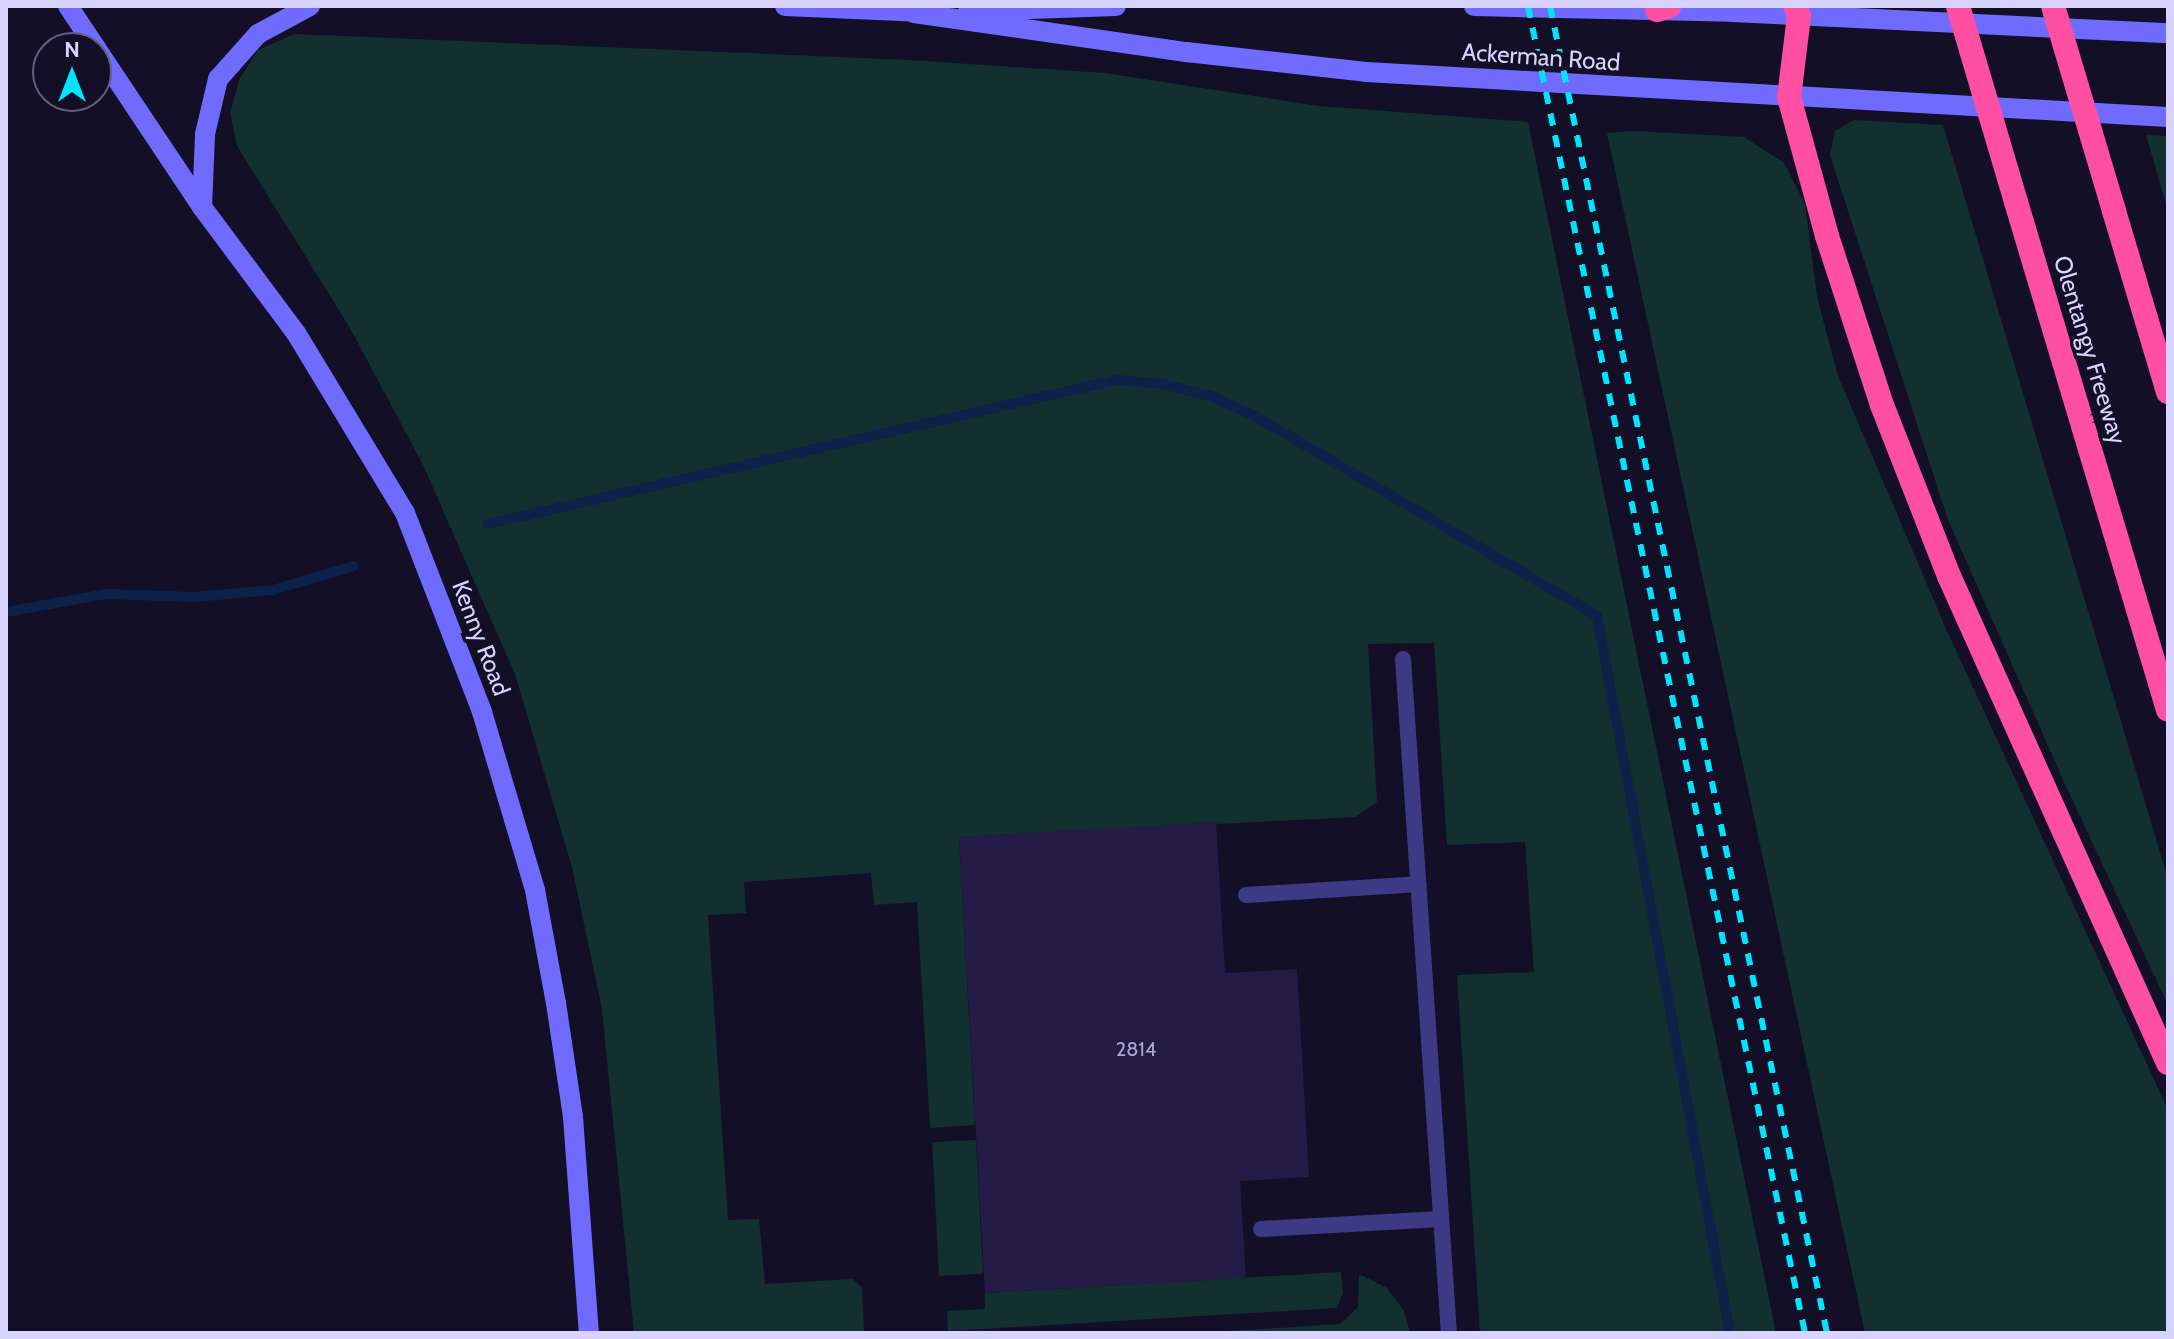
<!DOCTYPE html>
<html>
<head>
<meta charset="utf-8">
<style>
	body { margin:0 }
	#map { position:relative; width:2174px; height:1339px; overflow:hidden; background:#130f26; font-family:Cabin,sans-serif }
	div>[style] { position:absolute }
	.green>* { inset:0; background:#12302f; transform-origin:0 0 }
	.stream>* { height:10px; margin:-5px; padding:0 5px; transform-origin:5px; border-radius:5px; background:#0c2248 }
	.building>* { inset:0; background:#241b47 }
	.service>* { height:16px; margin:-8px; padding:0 8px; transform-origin:8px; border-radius:8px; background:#3d3a85 }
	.secondary>* { height:20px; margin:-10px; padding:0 10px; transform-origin:10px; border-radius:10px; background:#6f6bff }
	.motorway>* { height:24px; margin:-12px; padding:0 12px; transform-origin:12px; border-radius:12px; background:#ff4fa3 }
	.rail>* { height:6px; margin-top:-3px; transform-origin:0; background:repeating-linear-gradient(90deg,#00e5ff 0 12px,transparent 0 22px) }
	.motorway-bridge>* { height:24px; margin:-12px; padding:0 12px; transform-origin:12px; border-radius:12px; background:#ff4fa3 }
	span { translate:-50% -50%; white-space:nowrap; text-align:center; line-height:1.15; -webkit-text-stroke:7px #130f26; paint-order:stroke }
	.number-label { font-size:20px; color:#aca6d1 }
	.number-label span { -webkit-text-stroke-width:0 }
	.street-label { font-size:24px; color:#d9d4ff }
	.frame { position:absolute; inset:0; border:8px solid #d9d4ff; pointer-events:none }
	.north { position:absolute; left:32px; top:32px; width:80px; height:80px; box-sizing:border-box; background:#130f26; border:2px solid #625e7d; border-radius:50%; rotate:0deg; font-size:22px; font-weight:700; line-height:32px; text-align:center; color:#d9d4ff }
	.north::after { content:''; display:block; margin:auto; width:28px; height:36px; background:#00e5ff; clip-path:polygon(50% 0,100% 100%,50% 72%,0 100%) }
</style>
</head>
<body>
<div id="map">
	<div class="green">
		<i style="clip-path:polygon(295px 34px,909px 60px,1105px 73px,1319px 106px,1528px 122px,1776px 1333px,1480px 1333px,1457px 975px,1534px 972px,1525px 842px,1447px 845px,1434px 643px,1368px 644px,1377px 802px,1355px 817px,959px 837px,975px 1125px,930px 1128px,917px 902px,874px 905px,871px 873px,744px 882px,746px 913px,708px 915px,728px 1220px,759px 1219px,765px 1284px,853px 1279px,862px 1288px,864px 1333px,634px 1333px,602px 1009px,572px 867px,515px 674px,423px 465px,350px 328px,237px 146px,230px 112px,240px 78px,258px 50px)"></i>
		<i style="clip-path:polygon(1854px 120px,1943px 125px,2168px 879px,2168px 1005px,2064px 782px,1948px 520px,1830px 155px,1835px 131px)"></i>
		<i style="clip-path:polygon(1635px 131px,1744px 137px,1784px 163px,1805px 204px,1817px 297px,1838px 376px,1947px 631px,2168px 1110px,2168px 1333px,1865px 1333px,1607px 133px)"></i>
		<i style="clip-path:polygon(2146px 135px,2168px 136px,2168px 211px)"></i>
		<i style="left:976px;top:1140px;width:134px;height:44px;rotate:87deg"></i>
		<i style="clip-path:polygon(1341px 1272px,1343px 1293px,1337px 1308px,948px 1331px,947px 1311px,985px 1309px,985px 1293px)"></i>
		<i style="clip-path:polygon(1359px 1274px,1387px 1288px,1404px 1311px,1410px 1333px,1196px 1333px,1340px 1324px,1358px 1307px)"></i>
	</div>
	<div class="stream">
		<i style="left:488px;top:524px;width:644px;rotate:-12.91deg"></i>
		<i style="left:1116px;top:380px;width:47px;rotate:4.9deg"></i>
		<i style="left:1163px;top:384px;width:49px;rotate:14deg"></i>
		<i style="left:1211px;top:396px;width:48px;rotate:24.4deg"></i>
		<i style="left:1255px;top:416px;width:396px;rotate:30.3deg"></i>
		<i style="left:1597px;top:616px;width:729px;rotate:79.49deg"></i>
		<i style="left:6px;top:612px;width:102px;rotate:-10.2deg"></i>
		<i style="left:106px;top:594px;width:89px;rotate:1.9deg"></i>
		<i style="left:195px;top:597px;width:78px;rotate:-5.1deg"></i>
		<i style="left:273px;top:590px;width:84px;rotate:-16.5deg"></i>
	</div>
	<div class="building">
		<i style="clip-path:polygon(1216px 822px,1225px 973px,1297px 969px,1309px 1177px,1240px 1181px,1246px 1278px,985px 1293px,959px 837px)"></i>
	</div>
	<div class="service">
		<i style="left:1403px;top:659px;width:676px;rotate:86.1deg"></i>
		<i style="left:1246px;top:895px;width:173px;rotate:-3.6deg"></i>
		<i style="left:1261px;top:1229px;width:180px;rotate:-3.2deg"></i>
	</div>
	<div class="secondary">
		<i style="left:68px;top:6px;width:50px;rotate:56.3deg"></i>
		<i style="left:785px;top:6px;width:139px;rotate:2.5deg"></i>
		<i style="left:1474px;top:6px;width:258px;rotate:1.3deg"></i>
		<i style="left:1732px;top:12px;width:437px;rotate:2.8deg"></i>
		<i style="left:968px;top:11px;width:148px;rotate:-1.9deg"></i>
		<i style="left:914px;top:13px;width:275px;rotate:8.2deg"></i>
		<i style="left:1186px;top:52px;width:181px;rotate:6.3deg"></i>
		<i style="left:1366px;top:72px;width:803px;rotate:3.21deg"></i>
		<i style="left:96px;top:48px;width:191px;rotate:56.3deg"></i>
		<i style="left:202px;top:207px;width:157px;rotate:53.3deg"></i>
		<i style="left:296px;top:333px;width:210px;rotate:58.8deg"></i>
		<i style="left:405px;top:513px;width:213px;rotate:68.8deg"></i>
		<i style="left:482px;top:712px;width:186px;rotate:73.4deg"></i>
		<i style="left:535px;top:890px;width:115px;rotate:79.5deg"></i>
		<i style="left:556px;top:1003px;width:115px;rotate:81.5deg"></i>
		<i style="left:573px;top:1117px;width:217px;rotate:85.8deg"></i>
		<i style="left:202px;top:207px;width:73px;rotate:-87.6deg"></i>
		<i style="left:205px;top:134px;width:57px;rotate:-76.7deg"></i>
		<i style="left:218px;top:79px;width:60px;rotate:-48.4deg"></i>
		<i style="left:258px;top:34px;width:59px;rotate:-28.3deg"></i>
	</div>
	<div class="motorway">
		<i style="left:1795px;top:6px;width:11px;rotate:68deg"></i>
		<i style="left:1799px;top:16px;width:82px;rotate:97deg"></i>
		<i style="left:1789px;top:97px;width:144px;rotate:74.7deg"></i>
		<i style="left:1827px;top:236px;width:178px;rotate:72deg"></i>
		<i style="left:1882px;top:405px;width:184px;rotate:68.6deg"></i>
		<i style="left:1949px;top:576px;width:534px;rotate:65.79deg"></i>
		<i style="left:1657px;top:10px;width:13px;rotate:-18deg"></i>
		<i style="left:2016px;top:202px;width:530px;rotate:73.34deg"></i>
		<i style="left:2114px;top:211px;width:189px;rotate:73.4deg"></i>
	</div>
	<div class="rail">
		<i style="left:1528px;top:6px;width:1356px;rotate:78.21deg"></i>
		<i style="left:1550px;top:6px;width:1356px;rotate:78.21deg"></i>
	</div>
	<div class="motorway-bridge">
		<i style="left:1958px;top:6px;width:204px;rotate:73.5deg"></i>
		<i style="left:2053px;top:6px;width:214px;rotate:73.4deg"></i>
	</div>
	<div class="number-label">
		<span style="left:1136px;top:1049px">2814</span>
	</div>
	<div class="street-label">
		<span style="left:1541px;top:57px;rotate:4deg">Ackerman Road</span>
		<span style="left:2090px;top:350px;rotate:73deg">Olentangy Freeway</span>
		<span style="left:481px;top:638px;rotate:69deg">Kenny Road</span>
	</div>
	<div class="frame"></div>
	<div class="north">N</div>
</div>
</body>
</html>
